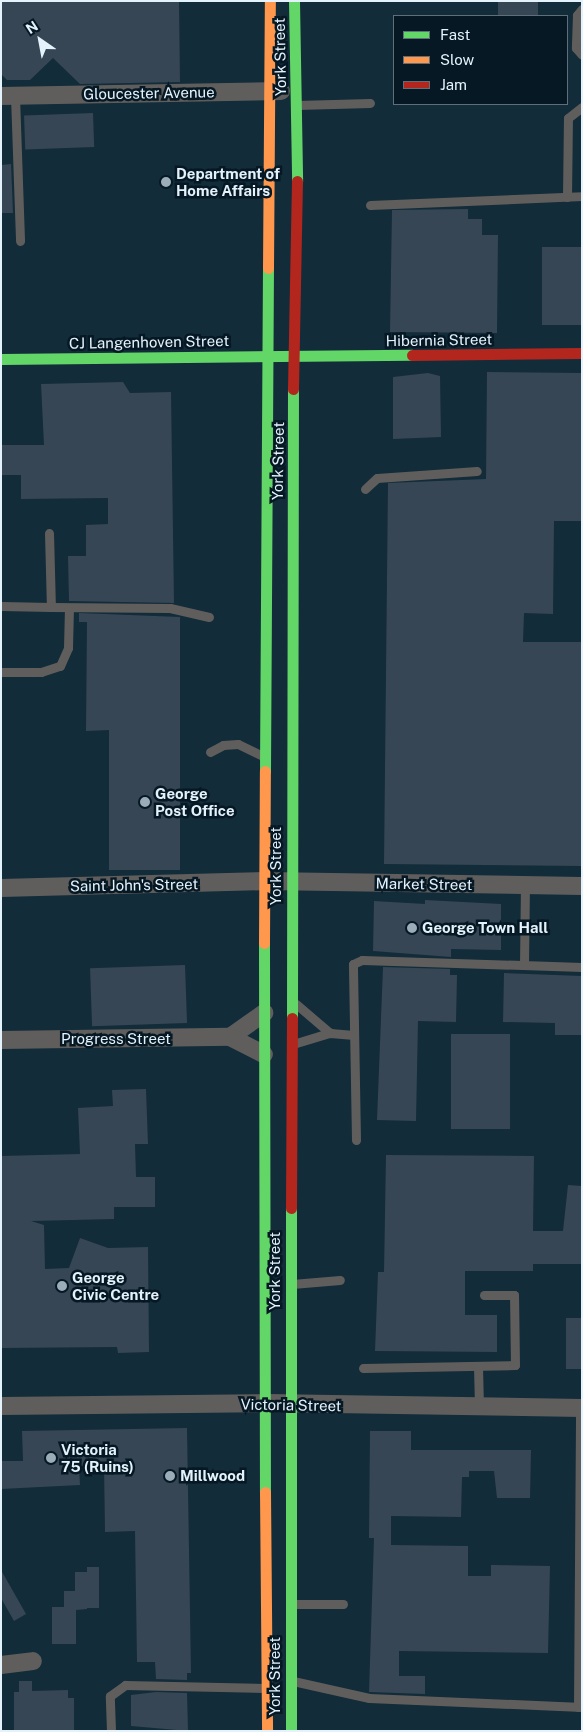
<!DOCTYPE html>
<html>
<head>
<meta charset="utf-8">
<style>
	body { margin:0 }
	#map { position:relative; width:583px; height:1732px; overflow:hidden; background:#122c3a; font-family:"Public Sans",sans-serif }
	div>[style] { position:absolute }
	.building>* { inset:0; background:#364654; transform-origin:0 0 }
	.lane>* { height:9px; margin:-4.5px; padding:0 4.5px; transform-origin:4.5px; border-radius:4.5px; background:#605e5c }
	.street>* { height:18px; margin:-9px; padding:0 9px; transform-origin:9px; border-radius:9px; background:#605e5c }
	.fast>* { height:11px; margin:-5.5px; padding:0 5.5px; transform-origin:5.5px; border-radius:5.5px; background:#63d668 }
	.slow>* { height:11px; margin:-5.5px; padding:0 5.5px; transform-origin:5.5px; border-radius:5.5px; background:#ff974d }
	.jam>* { height:11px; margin:-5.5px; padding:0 5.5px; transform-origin:5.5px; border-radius:5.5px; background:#b3261e }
	.dots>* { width:14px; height:14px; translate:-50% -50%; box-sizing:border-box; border:2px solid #051823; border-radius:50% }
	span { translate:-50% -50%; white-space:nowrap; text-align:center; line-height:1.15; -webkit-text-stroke:5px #051823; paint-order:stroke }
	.street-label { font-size:15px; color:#e4f2fc }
	.poi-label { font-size:15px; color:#e4f2fc; font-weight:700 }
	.left { translate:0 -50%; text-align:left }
	.frame { position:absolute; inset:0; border:2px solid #e4f2fc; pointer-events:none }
	.legend { position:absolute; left:393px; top:15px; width:175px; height:90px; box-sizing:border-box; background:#051823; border:1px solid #5e6f7a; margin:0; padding:6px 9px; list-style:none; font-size:15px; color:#e4f2fc }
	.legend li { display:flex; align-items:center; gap:10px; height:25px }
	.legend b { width:25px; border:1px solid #5e6f7a }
	.north { position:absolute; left:15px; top:15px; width:50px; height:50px; -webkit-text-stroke:4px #051823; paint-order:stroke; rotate:327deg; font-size:14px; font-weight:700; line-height:20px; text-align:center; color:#e4f2fc }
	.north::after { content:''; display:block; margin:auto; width:18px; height:22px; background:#e4f2fc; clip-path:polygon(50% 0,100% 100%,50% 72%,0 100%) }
</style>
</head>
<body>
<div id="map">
	<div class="building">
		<i style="clip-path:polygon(1px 1px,179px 1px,180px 82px,80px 84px,53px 58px,30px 80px,7px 80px,1px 74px)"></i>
		<i style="left:498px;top:1px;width:40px;height:15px"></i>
		<i style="left:93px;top:113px;width:34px;height:69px;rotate:88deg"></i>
		<i style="clip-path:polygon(11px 164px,13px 213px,1px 213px,1px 165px)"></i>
		<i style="clip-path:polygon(468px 209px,468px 219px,482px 219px,482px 235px,498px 235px,497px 333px,390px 332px,392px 210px)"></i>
		<i style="left:582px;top:247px;width:78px;height:40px;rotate:90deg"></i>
		<i style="clip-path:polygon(487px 372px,582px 373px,582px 521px,554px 521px,553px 614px,524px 613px,523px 642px,582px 642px,582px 866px,384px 864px,388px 483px,486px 479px)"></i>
		<i style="clip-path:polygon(428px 373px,440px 376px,441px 437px,393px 439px,393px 377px)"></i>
		<i style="clip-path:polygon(123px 382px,130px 393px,171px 392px,174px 603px,69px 601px,68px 556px,86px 556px,86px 525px,108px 524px,108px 498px,21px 499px,21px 475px,1px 475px,1px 445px,44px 445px,41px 384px)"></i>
		<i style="clip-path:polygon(79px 613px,180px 617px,180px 870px,109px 870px,109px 730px,86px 731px,87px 622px,79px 622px)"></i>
		<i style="clip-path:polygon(425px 900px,501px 904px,501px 950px,451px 949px,451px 957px,373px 951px,374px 901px,425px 904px)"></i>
		<i style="left:185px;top:965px;width:58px;height:95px;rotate:88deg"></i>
		<i style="clip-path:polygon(383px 967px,450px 969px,450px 975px,457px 975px,456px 1022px,418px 1021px,416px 1121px,377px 1120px)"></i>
		<i style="clip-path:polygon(504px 973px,582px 976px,582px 1035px,555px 1035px,555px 1023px,503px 1022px)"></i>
		<i style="left:451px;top:1034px;width:59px;height:95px"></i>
		<i style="clip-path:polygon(146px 1089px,148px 1144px,135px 1144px,136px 1177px,155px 1177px,155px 1207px,114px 1207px,114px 1219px,31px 1221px,44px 1225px,45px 1269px,69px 1268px,80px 1238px,108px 1248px,148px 1247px,149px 1352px,118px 1353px,117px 1347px,1px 1348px,1px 1156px,80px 1154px,78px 1108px,113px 1106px,112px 1090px)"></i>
		<i style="clip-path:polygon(386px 1155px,534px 1156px,533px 1231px,563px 1231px,568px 1185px,582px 1186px,582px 1264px,533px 1264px,533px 1271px,465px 1271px,465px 1315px,497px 1315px,497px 1352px,375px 1351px,378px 1272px,384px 1272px)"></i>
		<i style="left:566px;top:1318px;width:16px;height:51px"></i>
		<i style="clip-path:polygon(187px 1428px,191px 1673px,187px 1673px,187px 1680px,156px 1679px,155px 1662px,137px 1662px,135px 1531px,105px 1532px,104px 1465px,79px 1466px,80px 1485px,1px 1489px,1px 1461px,23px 1461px,22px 1431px)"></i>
		<i style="clip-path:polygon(370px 1431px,411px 1431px,411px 1450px,531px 1450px,530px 1498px,497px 1498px,494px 1471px,469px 1471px,469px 1477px,462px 1477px,461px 1517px,391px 1516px,391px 1545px,468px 1546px,468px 1576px,491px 1576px,491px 1565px,550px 1566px,548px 1653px,399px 1651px,399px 1676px,425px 1676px,425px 1694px,369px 1692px,374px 1538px,369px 1538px)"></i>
		<i style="clip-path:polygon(87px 1567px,99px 1567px,99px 1608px,87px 1608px,87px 1599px,87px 1609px,76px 1610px,76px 1644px,52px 1644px,52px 1607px,64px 1607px,64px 1591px,75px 1591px,75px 1572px,87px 1572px)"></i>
		<i style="clip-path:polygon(1px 1570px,26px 1614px,14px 1621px,1px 1598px)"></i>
		<i style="clip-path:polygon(19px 1681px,32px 1681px,32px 1691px,68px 1690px,68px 1698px,74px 1698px,74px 1731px,14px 1731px,14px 1692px,19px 1692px)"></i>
		<i style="clip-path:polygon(156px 1692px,187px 1693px,188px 1731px,131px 1726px,131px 1695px)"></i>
	</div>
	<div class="lane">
		<i style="left:582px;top:9px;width:8px;rotate:130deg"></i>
		<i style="left:577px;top:15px;width:33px;rotate:92deg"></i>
		<i style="left:576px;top:48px;width:9px;rotate:49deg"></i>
		<i style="left:15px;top:96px;width:145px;rotate:88deg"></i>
		<i style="left:297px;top:105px;width:73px;rotate:-1.6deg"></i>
		<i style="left:567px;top:197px;width:79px;rotate:-89.3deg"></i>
		<i style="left:568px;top:118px;width:18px;rotate:-38deg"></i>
		<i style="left:370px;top:205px;width:212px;rotate:-2.4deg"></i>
		<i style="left:365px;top:489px;width:16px;rotate:-43deg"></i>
		<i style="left:377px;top:478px;width:100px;rotate:-4deg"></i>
		<i style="left:49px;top:533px;width:74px;rotate:88.5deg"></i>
		<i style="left:51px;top:607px;width:119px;rotate:0.5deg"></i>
		<i style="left:170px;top:608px;width:40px;rotate:13deg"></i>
		<i style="left:1px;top:606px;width:50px;rotate:1.1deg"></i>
		<i style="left:1px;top:672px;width:40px"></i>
		<i style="left:41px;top:672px;width:20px;rotate:-18deg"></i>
		<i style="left:60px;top:666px;width:20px;rotate:-66deg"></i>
		<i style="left:68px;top:648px;width:40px;rotate:-88.6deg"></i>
		<i style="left:210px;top:752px;width:15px;rotate:-28deg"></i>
		<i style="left:223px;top:745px;width:15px;rotate:-4deg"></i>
		<i style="left:238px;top:744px;width:28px;rotate:26deg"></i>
		<i style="left:524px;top:965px;width:79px;rotate:-89.3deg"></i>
		<i style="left:296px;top:1004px;width:45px;rotate:40.5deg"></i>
		<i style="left:293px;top:1044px;width:39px;rotate:-17deg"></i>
		<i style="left:330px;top:1033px;width:24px;rotate:5deg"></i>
		<i style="left:356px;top:1140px;width:176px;rotate:-91deg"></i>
		<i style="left:353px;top:964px;width:10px;rotate:-24deg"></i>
		<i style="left:362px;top:960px;width:220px;rotate:1.8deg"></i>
		<i style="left:292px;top:1284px;width:48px;rotate:-4.8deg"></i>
		<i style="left:478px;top:1366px;width:41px;rotate:88.6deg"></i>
		<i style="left:363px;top:1368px;width:152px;rotate:-1.1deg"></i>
		<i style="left:515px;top:1365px;width:70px;rotate:-90.8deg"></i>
		<i style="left:514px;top:1295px;width:30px;rotate:180deg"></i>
		<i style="left:293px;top:1604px;width:50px"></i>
		<i style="left:293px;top:1681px;width:78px;rotate:12.6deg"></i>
		<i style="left:369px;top:1698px;width:213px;rotate:2.4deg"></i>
		<i style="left:578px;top:1707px;width:299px;rotate:-89.6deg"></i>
		<i style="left:111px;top:1731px;width:35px;rotate:-92deg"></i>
		<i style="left:110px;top:1696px;width:19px;rotate:-36deg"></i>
		<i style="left:125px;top:1685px;width:140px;rotate:1.2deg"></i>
	</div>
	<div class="street">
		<i style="left:1px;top:96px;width:280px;rotate:-1deg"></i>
		<i style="left:1px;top:888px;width:266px;rotate:-1.5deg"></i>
		<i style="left:267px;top:881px;width:315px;rotate:0.9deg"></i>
		<i style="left:230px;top:1037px;width:42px;rotate:-35.2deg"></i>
		<i style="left:1px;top:1040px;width:229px;rotate:-0.8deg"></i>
		<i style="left:230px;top:1037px;width:38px;rotate:27deg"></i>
		<i style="left:1px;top:1406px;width:267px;rotate:-0.6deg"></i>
		<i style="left:268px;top:1403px;width:314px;rotate:0.9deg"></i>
		<i style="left:1px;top:1665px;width:32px;rotate:-7deg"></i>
	</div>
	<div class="fast">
		<i style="left:294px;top:1px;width:180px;rotate:89deg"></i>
		<i style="left:1px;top:359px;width:411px;rotate:-0.6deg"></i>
		<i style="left:265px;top:771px;width:503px;rotate:-89.66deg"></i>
		<i style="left:264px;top:943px;width:549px;rotate:89.9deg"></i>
		<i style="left:292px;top:1018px;width:629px;rotate:-89.91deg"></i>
		<i style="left:291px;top:1731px;width:523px;rotate:-90deg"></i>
	</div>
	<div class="slow">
		<i style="left:268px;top:268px;width:267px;rotate:-89.6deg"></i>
		<i style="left:264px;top:943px;width:172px;rotate:-89.7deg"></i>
		<i style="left:265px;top:1492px;width:239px;rotate:89.5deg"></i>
	</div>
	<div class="jam">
		<i style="left:412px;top:355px;width:170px;rotate:-0.7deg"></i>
		<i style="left:293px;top:389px;width:208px;rotate:-88.9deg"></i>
		<i style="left:291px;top:1208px;width:190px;rotate:-89.7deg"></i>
	</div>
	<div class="dots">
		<i style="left:166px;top:182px;background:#9aadb8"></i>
		<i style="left:145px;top:802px;background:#9aadb8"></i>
		<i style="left:412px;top:928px;background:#9aadb8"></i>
		<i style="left:62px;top:1286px;background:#9aadb8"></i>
		<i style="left:51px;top:1458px;background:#9aadb8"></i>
		<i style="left:170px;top:1476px;background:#9aadb8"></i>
	</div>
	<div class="street-label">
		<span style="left:280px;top:57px;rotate:-91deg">York Street</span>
		<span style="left:149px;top:93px;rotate:-1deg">Gloucester Avenue</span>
		<span style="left:439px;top:340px;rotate:-1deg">Hibernia Street</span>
		<span style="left:149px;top:342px;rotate:-1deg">CJ Langenhoven Street</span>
		<span style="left:278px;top:461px;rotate:-89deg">York Street</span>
		<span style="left:276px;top:866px;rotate:-90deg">York Street</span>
		<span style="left:424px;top:884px;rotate:1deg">Market Street</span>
		<span style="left:134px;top:885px;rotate:-1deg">Saint John's Street</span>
		<span style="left:116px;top:1039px">Progress Street</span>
		<span style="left:275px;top:1271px;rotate:-90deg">York Street</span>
		<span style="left:291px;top:1405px;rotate:1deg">Victoria Street</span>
		<span style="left:275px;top:1676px;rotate:-90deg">York Street</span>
	</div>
	<div class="poi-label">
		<span class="left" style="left:176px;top:182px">Department of<br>Home Affairs</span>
		<span class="left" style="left:155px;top:802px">George<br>Post Office</span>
		<span class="left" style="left:422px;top:928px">George Town Hall</span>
		<span class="left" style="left:72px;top:1286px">George<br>Civic Centre</span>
		<span class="left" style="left:61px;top:1458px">Victoria<br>75 (Ruins)</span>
		<span class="left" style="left:180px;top:1476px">Millwood</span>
	</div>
	<div class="frame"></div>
	<ul class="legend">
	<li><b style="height:6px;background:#63d668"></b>Fast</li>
	<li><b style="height:6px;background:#ff974d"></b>Slow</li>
	<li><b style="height:6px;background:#b3261e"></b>Jam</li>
	</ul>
	<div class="north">N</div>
</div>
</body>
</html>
